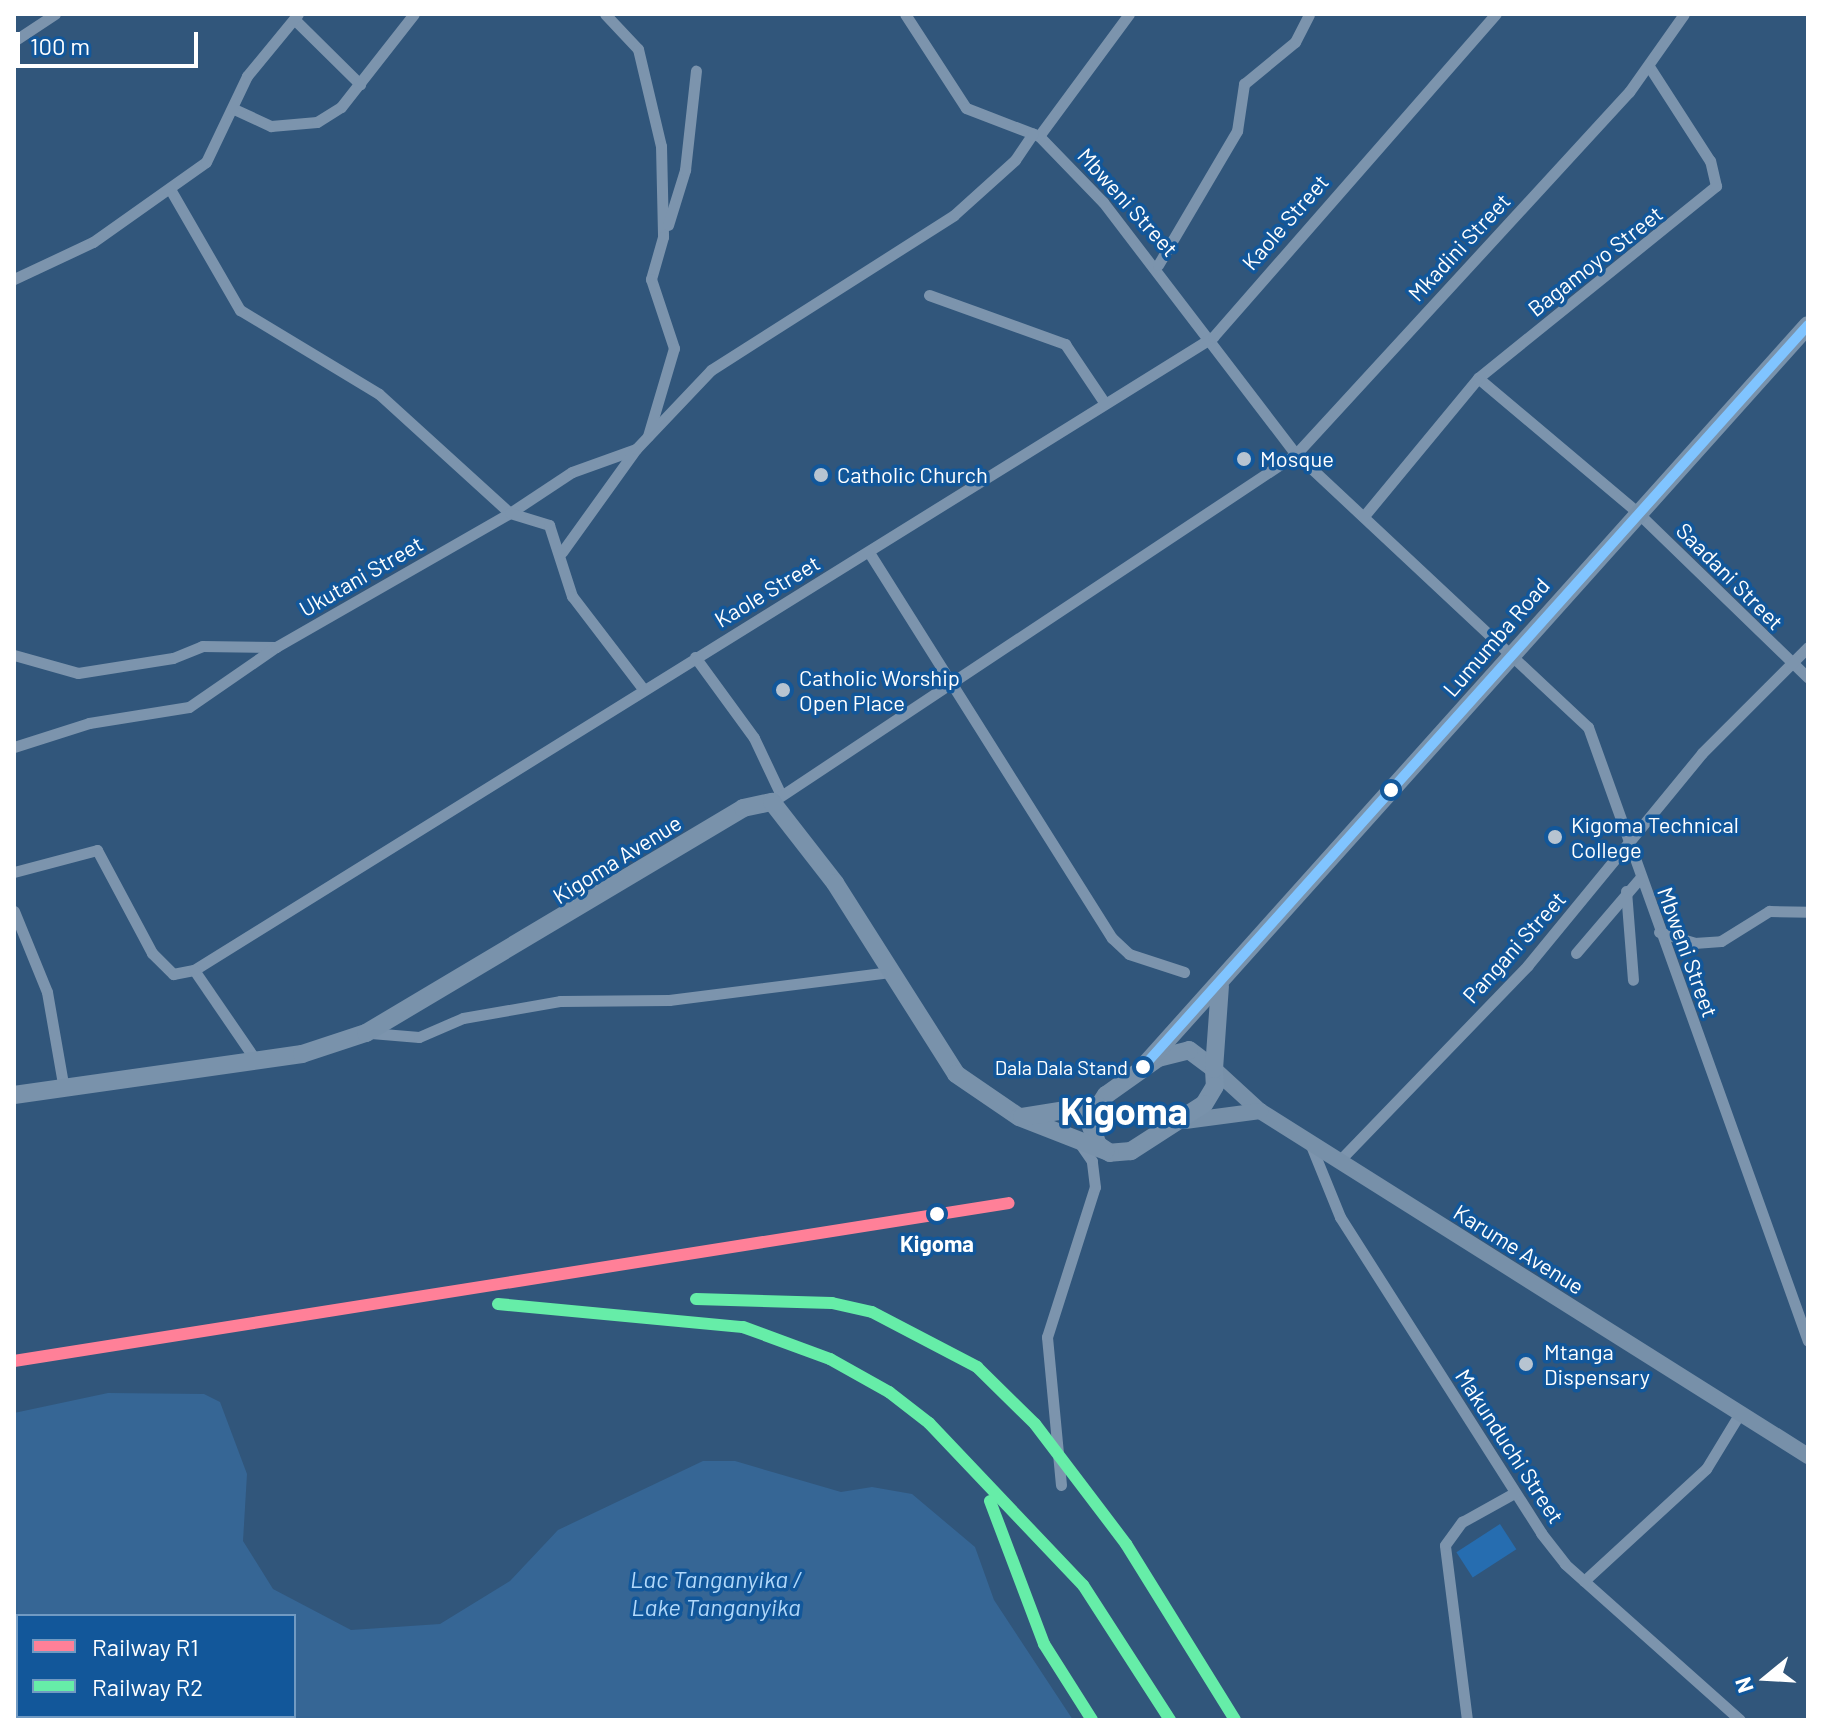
<!DOCTYPE html>
<html>
<head>
<meta charset="utf-8">
<style>
	body { margin:0 }
	#map { position:relative; width:1822px; height:1734px; overflow:hidden; background:#31567b; font-family:Barlow,sans-serif }
	div>[style] { position:absolute }
	.green>* { inset:0; background:#266db0; transform-origin:0 0 }
	.water>* { inset:0; background:#366695 }
	.street>* { height:11px; margin:-5.5px; padding:0 5.5px; transform-origin:5.5px; border-radius:5.5px; background:#7c94ad }
	.secondary>* { height:16px; margin:-8px; padding:0 8px; transform-origin:8px; border-radius:8px; background:#7790a9 }
	.primary>* { height:18px; margin:-9px; padding:0 9px; transform-origin:9px; border-radius:9px; background:#7992ab }
	.bus-1>* { height:10px; margin:-5px; padding:0 5px; transform-origin:5px; border-radius:5px; background:#80c4ff }
	.rail-1>* { height:12px; margin:-6px; padding:0 6px; transform-origin:6px; border-radius:6px; background:#ff8098 }
	.rail-2>* { height:12px; margin:-6px; padding:0 6px; transform-origin:6px; border-radius:6px; background:#66eda8 }
	.dots>* { width:22px; height:22px; translate:-50% -50%; box-sizing:border-box; border:4px solid #12579a; border-radius:50% }
	span { translate:-50% -50%; white-space:nowrap; text-align:center; line-height:1.15; -webkit-text-stroke:7px #12579a; paint-order:stroke }
	.bus-label { font-size:20px; color:#fff }
	.right { translate:-100% -50%; text-align:right }
	.street-label { font-size:22px; color:#fff }
	.poi-label { font-size:22px; color:#fff }
	.left { translate:0 -50%; text-align:left }
	.stop-label { font-size:22px; color:#fff; font-weight:700 }
	.water-label { font-size:24px; color:#b1d8fa; font-style:italic }
	.town-label { font-size:38px; color:#fff; font-weight:700 }
	.frame { position:absolute; inset:0; border:16px solid #fff; pointer-events:none }
	.legend { position:absolute; left:16px; top:1614px; width:280px; height:104px; box-sizing:border-box; background:#12579a; border:2px solid #719ac2; margin:0; padding:10px 14px; list-style:none; font-size:24px; color:#fff }
	.legend li { display:flex; align-items:center; gap:16px; height:40px }
	.legend b { width:40px; border:2px solid #719ac2 }
	.north { position:absolute; left:1726px; top:1638px; width:80px; height:80px; -webkit-text-stroke:6px #12579a; paint-order:stroke; rotate:252deg; font-size:22px; font-weight:700; line-height:32px; text-align:center; color:#fff }
	.north::after { content:''; display:block; margin:auto; width:28px; height:36px; background:#fff; clip-path:polygon(50% 0,100% 100%,50% 72%,0 100%) }
	.scale { position:absolute; left:16px; top:32px; width:182px; height:36px; box-sizing:border-box; border:4px solid #fff; border-top:0; padding-left:10px; font-size:24px; line-height:28px; white-space:nowrap; color:#fff; -webkit-text-stroke:6px #12579a; paint-order:stroke }
</style>
</head>
<body>
<div id="map">
	<div class="green">
		<i style="left:1500px;top:1524px;width:30px;height:52px;rotate:57deg"></i>
	</div>
	<div class="water">
		<i style="clip-path:polygon(evenodd,108px 1393px,204px 1394px,220px 1402px,247px 1474px,243px 1541px,273px 1589px,351px 1630px,440px 1624px,510px 1581px,558px 1530px,703px 1461px,735px 1461px,841px 1492px,872px 1487px,912px 1494px,975px 1547px,994px 1600px,1073px 1720px,14px 1720px,14px 1413px,108px 1393px,18px 1616px,294px 1616px,294px 1716px,18px 1716px,18px 1616px)"></i>
	</div>
	<div class="street">
		<i style="left:605px;top:14px;width:48px;rotate:46.7deg"></i>
		<i style="left:638px;top:49px;width:100px;rotate:76.7deg"></i>
		<i style="left:661px;top:146px;width:91px;rotate:88.7deg"></i>
		<i style="left:663px;top:237px;width:44px;rotate:105.9deg"></i>
		<i style="left:651px;top:279px;width:73px;rotate:71.6deg"></i>
		<i style="left:674px;top:348px;width:92px;rotate:106.5deg"></i>
		<i style="left:905px;top:14px;width:112px;rotate:57deg"></i>
		<i style="left:966px;top:108px;width:78px;rotate:21deg"></i>
		<i style="left:1039px;top:136px;width:92px;rotate:45.9deg"></i>
		<i style="left:1103px;top:202px;width:317px;rotate:52.6deg"></i>
		<i style="left:1296px;top:454px;width:400px;rotate:43.1deg"></i>
		<i style="left:1588px;top:727px;width:652px;rotate:70.29deg"></i>
		<i style="left:294px;top:19px;width:93px;rotate:44.6deg"></i>
		<i style="left:14px;top:41px;width:49px;rotate:-33.4deg"></i>
		<i style="left:234px;top:109px;width:41px;rotate:24.7deg"></i>
		<i style="left:271px;top:126px;width:46px;rotate:-5deg"></i>
		<i style="left:317px;top:122px;width:28px;rotate:-32deg"></i>
		<i style="left:341px;top:107px;width:118px;rotate:-51.9deg"></i>
		<i style="left:1039px;top:136px;width:152px;rotate:-53.6deg"></i>
		<i style="left:170px;top:189px;width:140px;rotate:60deg"></i>
		<i style="left:240px;top:310px;width:162px;rotate:31.1deg"></i>
		<i style="left:379px;top:394px;width:177px;rotate:42.3deg"></i>
		<i style="left:510px;top:513px;width:74px;rotate:-33.5deg"></i>
		<i style="left:572px;top:472px;width:68px;rotate:-19.8deg"></i>
		<i style="left:668px;top:225px;width:58px;rotate:-72.8deg"></i>
		<i style="left:685px;top:170px;width:100px;rotate:-83.7deg"></i>
		<i style="left:1158px;top:265px;width:156px;rotate:-59.5deg"></i>
		<i style="left:1237px;top:131px;width:48px;rotate:-81.5deg"></i>
		<i style="left:1244px;top:84px;width:66px;rotate:-39.5deg"></i>
		<i style="left:1295px;top:42px;width:31px;rotate:-63deg"></i>
		<i style="left:14px;top:279px;width:87px;rotate:-25.1deg"></i>
		<i style="left:93px;top:242px;width:138px;rotate:-35.3deg"></i>
		<i style="left:206px;top:162px;width:95px;rotate:-64.5deg"></i>
		<i style="left:247px;top:76px;width:80px;rotate:-50.6deg"></i>
		<i style="left:929px;top:295px;width:145px;rotate:19.8deg"></i>
		<i style="left:1065px;top:344px;width:70px;rotate:56.1deg"></i>
		<i style="left:1478px;top:378px;width:208px;rotate:40.1deg"></i>
		<i style="left:1637px;top:512px;width:238px;rotate:44.1deg"></i>
		<i style="left:1364px;top:516px;width:179px;rotate:-50.4deg"></i>
		<i style="left:1478px;top:378px;width:306px;rotate:-38.9deg"></i>
		<i style="left:1716px;top:186px;width:26px;rotate:-103deg"></i>
		<i style="left:1710px;top:161px;width:111px;rotate:-122.8deg"></i>
		<i style="left:562px;top:552px;width:127px;rotate:-54.3deg"></i>
		<i style="left:636px;top:449px;width:109px;rotate:-46.5deg"></i>
		<i style="left:711px;top:370px;width:288px;rotate:-32.5deg"></i>
		<i style="left:954px;top:215px;width:82px;rotate:-42deg"></i>
		<i style="left:1015px;top:160px;width:32px;rotate:-56deg"></i>
		<i style="left:870px;top:554px;width:454px;rotate:57.8deg"></i>
		<i style="left:1112px;top:938px;width:23px;rotate:43deg"></i>
		<i style="left:1129px;top:954px;width:58px;rotate:18.1deg"></i>
		<i style="left:14px;top:655px;width:66px;rotate:15.7deg"></i>
		<i style="left:78px;top:673px;width:96px;rotate:-9deg"></i>
		<i style="left:173px;top:658px;width:31px;rotate:-22deg"></i>
		<i style="left:202px;top:646px;width:74px;rotate:0.8deg"></i>
		<i style="left:695px;top:657px;width:100px;rotate:53.9deg"></i>
		<i style="left:754px;top:738px;width:61px;rotate:64.7deg"></i>
		<i style="left:14px;top:747px;width:79px;rotate:-17.7deg"></i>
		<i style="left:89px;top:723px;width:101px;rotate:-9.1deg"></i>
		<i style="left:189px;top:707px;width:106px;rotate:-34.6deg"></i>
		<i style="left:276px;top:647px;width:270px;rotate:-29.8deg"></i>
		<i style="left:510px;top:513px;width:41px;rotate:17.1deg"></i>
		<i style="left:549px;top:525px;width:75px;rotate:72.1deg"></i>
		<i style="left:572px;top:596px;width:117px;rotate:52.6deg"></i>
		<i style="left:772px;top:802px;width:629px;rotate:-33.59deg"></i>
		<i style="left:1296px;top:454px;width:492px;rotate:-47.4deg"></i>
		<i style="left:1629px;top:92px;width:95px;rotate:-54.8deg"></i>
		<i style="left:14px;top:872px;width:86px;rotate:-14.8deg"></i>
		<i style="left:97px;top:850px;width:117px;rotate:61.9deg"></i>
		<i style="left:152px;top:953px;width:30px;rotate:45deg"></i>
		<i style="left:173px;top:974px;width:21px;rotate:-11deg"></i>
		<i style="left:194px;top:970px;width:1200px;rotate:-31.85deg"></i>
		<i style="left:1213px;top:337px;width:429px;rotate:-48.8deg"></i>
		<i style="left:1626px;top:891px;width:89px;rotate:85.5deg"></i>
		<i style="left:14px;top:911px;width:87px;rotate:67.8deg"></i>
		<i style="left:47px;top:992px;width:98px;rotate:80.1deg"></i>
		<i style="left:1659px;top:932px;width:37px;rotate:17deg"></i>
		<i style="left:1694px;top:943px;width:27px;rotate:-4deg"></i>
		<i style="left:1721px;top:941px;width:57px;rotate:-32deg"></i>
		<i style="left:1769px;top:911px;width:39px;rotate:1deg"></i>
		<i style="left:1576px;top:953px;width:99px;rotate:-49.5deg"></i>
		<i style="left:194px;top:970px;width:108px;rotate:55.6deg"></i>
		<i style="left:371px;top:1033px;width:48px;rotate:4.8deg"></i>
		<i style="left:419px;top:1037px;width:48px;rotate:-23.4deg"></i>
		<i style="left:463px;top:1018px;width:98px;rotate:-9.9deg"></i>
		<i style="left:560px;top:1001px;width:109px;rotate:-0.5deg"></i>
		<i style="left:669px;top:1000px;width:223px;rotate:-7.2deg"></i>
		<i style="left:1310px;top:1143px;width:80px;rotate:67.9deg"></i>
		<i style="left:1340px;top:1217px;width:375px;rotate:57.5deg"></i>
		<i style="left:1541px;top:1533px;width:39px;rotate:52deg"></i>
		<i style="left:1565px;top:1564px;width:234px;rotate:41.7deg"></i>
		<i style="left:1339px;top:1161px;width:272px;rotate:-46deg"></i>
		<i style="left:1528px;top:965px;width:274px;rotate:-50.6deg"></i>
		<i style="left:1702px;top:753px;width:150px;rotate:-45deg"></i>
		<i style="left:1061px;top:1485px;width:149px;rotate:-95.4deg"></i>
		<i style="left:1047px;top:1337px;width:157px;rotate:-72.3deg"></i>
		<i style="left:1095px;top:1187px;width:26px;rotate:-97deg"></i>
		<i style="left:1092px;top:1161px;width:19px;rotate:-125deg"></i>
		<i style="left:1584px;top:1581px;width:166px;rotate:-42.6deg"></i>
		<i style="left:1706px;top:1469px;width:66px;rotate:-58.7deg"></i>
		<i style="left:1467px;top:1720px;width:176px;rotate:-97.2deg"></i>
		<i style="left:1445px;top:1545px;width:29px;rotate:-54deg"></i>
		<i style="left:1462px;top:1522px;width:60px;rotate:-29.1deg"></i>
	</div>
	<div class="secondary">
		<i style="left:1214px;top:1069px;width:62px;rotate:42.4deg"></i>
		<i style="left:1260px;top:1111px;width:648px;rotate:32.19deg"></i>
		<i style="left:1185px;top:1121px;width:76px;rotate:-7.6deg"></i>
	</div>
	<div class="primary">
		<i style="left:1189px;top:1050px;width:31px;rotate:37deg"></i>
		<i style="left:1214px;top:1069px;width:17px;rotate:87deg"></i>
		<i style="left:1215px;top:1086px;width:21px;rotate:121deg"></i>
		<i style="left:1204px;top:1104px;width:87px;rotate:147.2deg"></i>
		<i style="left:1131px;top:1151px;width:21px;rotate:175deg"></i>
		<i style="left:1110px;top:1153px;width:14px;rotate:-146deg"></i>
		<i style="left:1098px;top:1145px;width:25px;rotate:-111deg"></i>
		<i style="left:1089px;top:1122px;width:32px;rotate:-58deg"></i>
		<i style="left:1106px;top:1095px;width:64px;rotate:-35.4deg"></i>
		<i style="left:1158px;top:1058px;width:32px;rotate:-14deg"></i>
		<i style="left:1143px;top:1067px;width:996px;rotate:-48.13deg"></i>
		<i style="left:1214px;top:1069px;width:83px;rotate:-85.9deg"></i>
		<i style="left:14px;top:1095px;width:291px;rotate:-8.1deg"></i>
		<i style="left:302px;top:1054px;width:67px;rotate:-18.2deg"></i>
		<i style="left:366px;top:1033px;width:439px;rotate:-30.8deg"></i>
		<i style="left:743px;top:808px;width:30px;rotate:-12deg"></i>
		<i style="left:772px;top:802px;width:103px;rotate:52.1deg"></i>
		<i style="left:835px;top:883px;width:226px;rotate:57.6deg"></i>
		<i style="left:956px;top:1074px;width:76px;rotate:34.3deg"></i>
		<i style="left:1019px;top:1117px;width:93px;rotate:21.3deg"></i>
		<i style="left:1022px;top:1117px;width:76px;rotate:-9.1deg"></i>
	</div>
	<div class="bus-1">
		<i style="left:1143px;top:1067px;width:996px;rotate:-48.13deg"></i>
	</div>
	<div class="rail-1">
		<i style="left:14px;top:1361px;width:1007px;rotate:-9.02deg"></i>
	</div>
	<div class="rail-2">
		<i style="left:696px;top:1299px;width:136px;rotate:1.7deg"></i>
		<i style="left:832px;top:1303px;width:41px;rotate:12.7deg"></i>
		<i style="left:872px;top:1312px;width:119px;rotate:27.6deg"></i>
		<i style="left:977px;top:1367px;width:81px;rotate:44.5deg"></i>
		<i style="left:1035px;top:1424px;width:151px;rotate:52.8deg"></i>
		<i style="left:1126px;top:1544px;width:207px;rotate:58.2deg"></i>
		<i style="left:498px;top:1304px;width:246px;rotate:5.4deg"></i>
		<i style="left:743px;top:1327px;width:93px;rotate:20.2deg"></i>
		<i style="left:830px;top:1359px;width:68px;rotate:29.2deg"></i>
		<i style="left:889px;top:1392px;width:51px;rotate:37.8deg"></i>
		<i style="left:929px;top:1423px;width:224px;rotate:46.5deg"></i>
		<i style="left:1083px;top:1585px;width:161px;rotate:57.2deg"></i>
		<i style="left:990px;top:1501px;width:153px;rotate:69.3deg"></i>
		<i style="left:1044px;top:1644px;width:90px;rotate:57.7deg"></i>
	</div>
	<div class="dots">
		<i style="left:1244px;top:459px;background:#b7c4d1"></i>
		<i style="left:821px;top:475px;background:#b7c4d1"></i>
		<i style="left:783px;top:690px;background:#b7c4d1"></i>
		<i style="left:1391px;top:790px;background:#fff"></i>
		<i style="left:1555px;top:837px;background:#b7c4d1"></i>
		<i style="left:1143px;top:1067px;background:#fff"></i>
		<i style="left:937px;top:1214px;background:#fff"></i>
		<i style="left:1526px;top:1364px;background:#b7c4d1"></i>
	</div>
	<div class="bus-label">
		<span class="right" style="left:1128px;top:1067px">Dala Dala Stand</span>
	</div>
	<div class="street-label">
		<span style="left:1128px;top:202px;rotate:48deg">Mbweni Street</span>
		<span style="left:1285px;top:222px;rotate:-49deg">Kaole Street</span>
		<span style="left:1459px;top:247px;rotate:-47deg">Mkadini Street</span>
		<span style="left:1595px;top:261px;rotate:-38deg">Bagamoyo Street</span>
		<span style="left:361px;top:576px;rotate:-30deg">Ukutani Street</span>
		<span style="left:1730px;top:576px;rotate:45deg">Saadani Street</span>
		<span style="left:767px;top:591px;rotate:-31deg">Kaole Street</span>
		<span style="left:1496px;top:637px;rotate:-49deg">Lumumba Road</span>
		<span style="left:617px;top:859px;rotate:-32deg">Kigoma Avenue</span>
		<span style="left:1514px;top:947px;rotate:-48deg">Pangani Street</span>
		<span style="left:1688px;top:952px;rotate:70deg">Mbweni Street</span>
		<span style="left:1519px;top:1249px;rotate:32deg">Karume Avenue</span>
		<span style="left:1510px;top:1446px;rotate:57deg">Makunduchi Street</span>
	</div>
	<div class="poi-label">
		<span class="left" style="left:1260px;top:459px">Mosque</span>
		<span class="left" style="left:837px;top:475px">Catholic Church</span>
		<span class="left" style="left:799px;top:690px">Catholic Worship<br>Open Place</span>
		<span class="left" style="left:1571px;top:837px">Kigoma Technical<br>College</span>
		<span class="left" style="left:1544px;top:1364px">Mtanga<br>Dispensary</span>
	</div>
	<div class="stop-label">
		<span style="left:937px;top:1244px">Kigoma</span>
	</div>
	<div class="water-label">
		<span style="left:716px;top:1593px">Lac Tanganyika /<br>Lake Tanganyika</span>
	</div>
	<div class="town-label">
		<span style="left:1124px;top:1111px">Kigoma</span>
	</div>
	<div class="frame"></div>
	<ul class="legend">
	<li><b style="height:10px;background:#ff8098"></b>Railway R1</li>
	<li><b style="height:10px;background:#66eda8"></b>Railway R2</li>
	</ul>
	<div class="north">N</div>
	<div class="scale">100 m</div>
</div>
</body>
</html>
